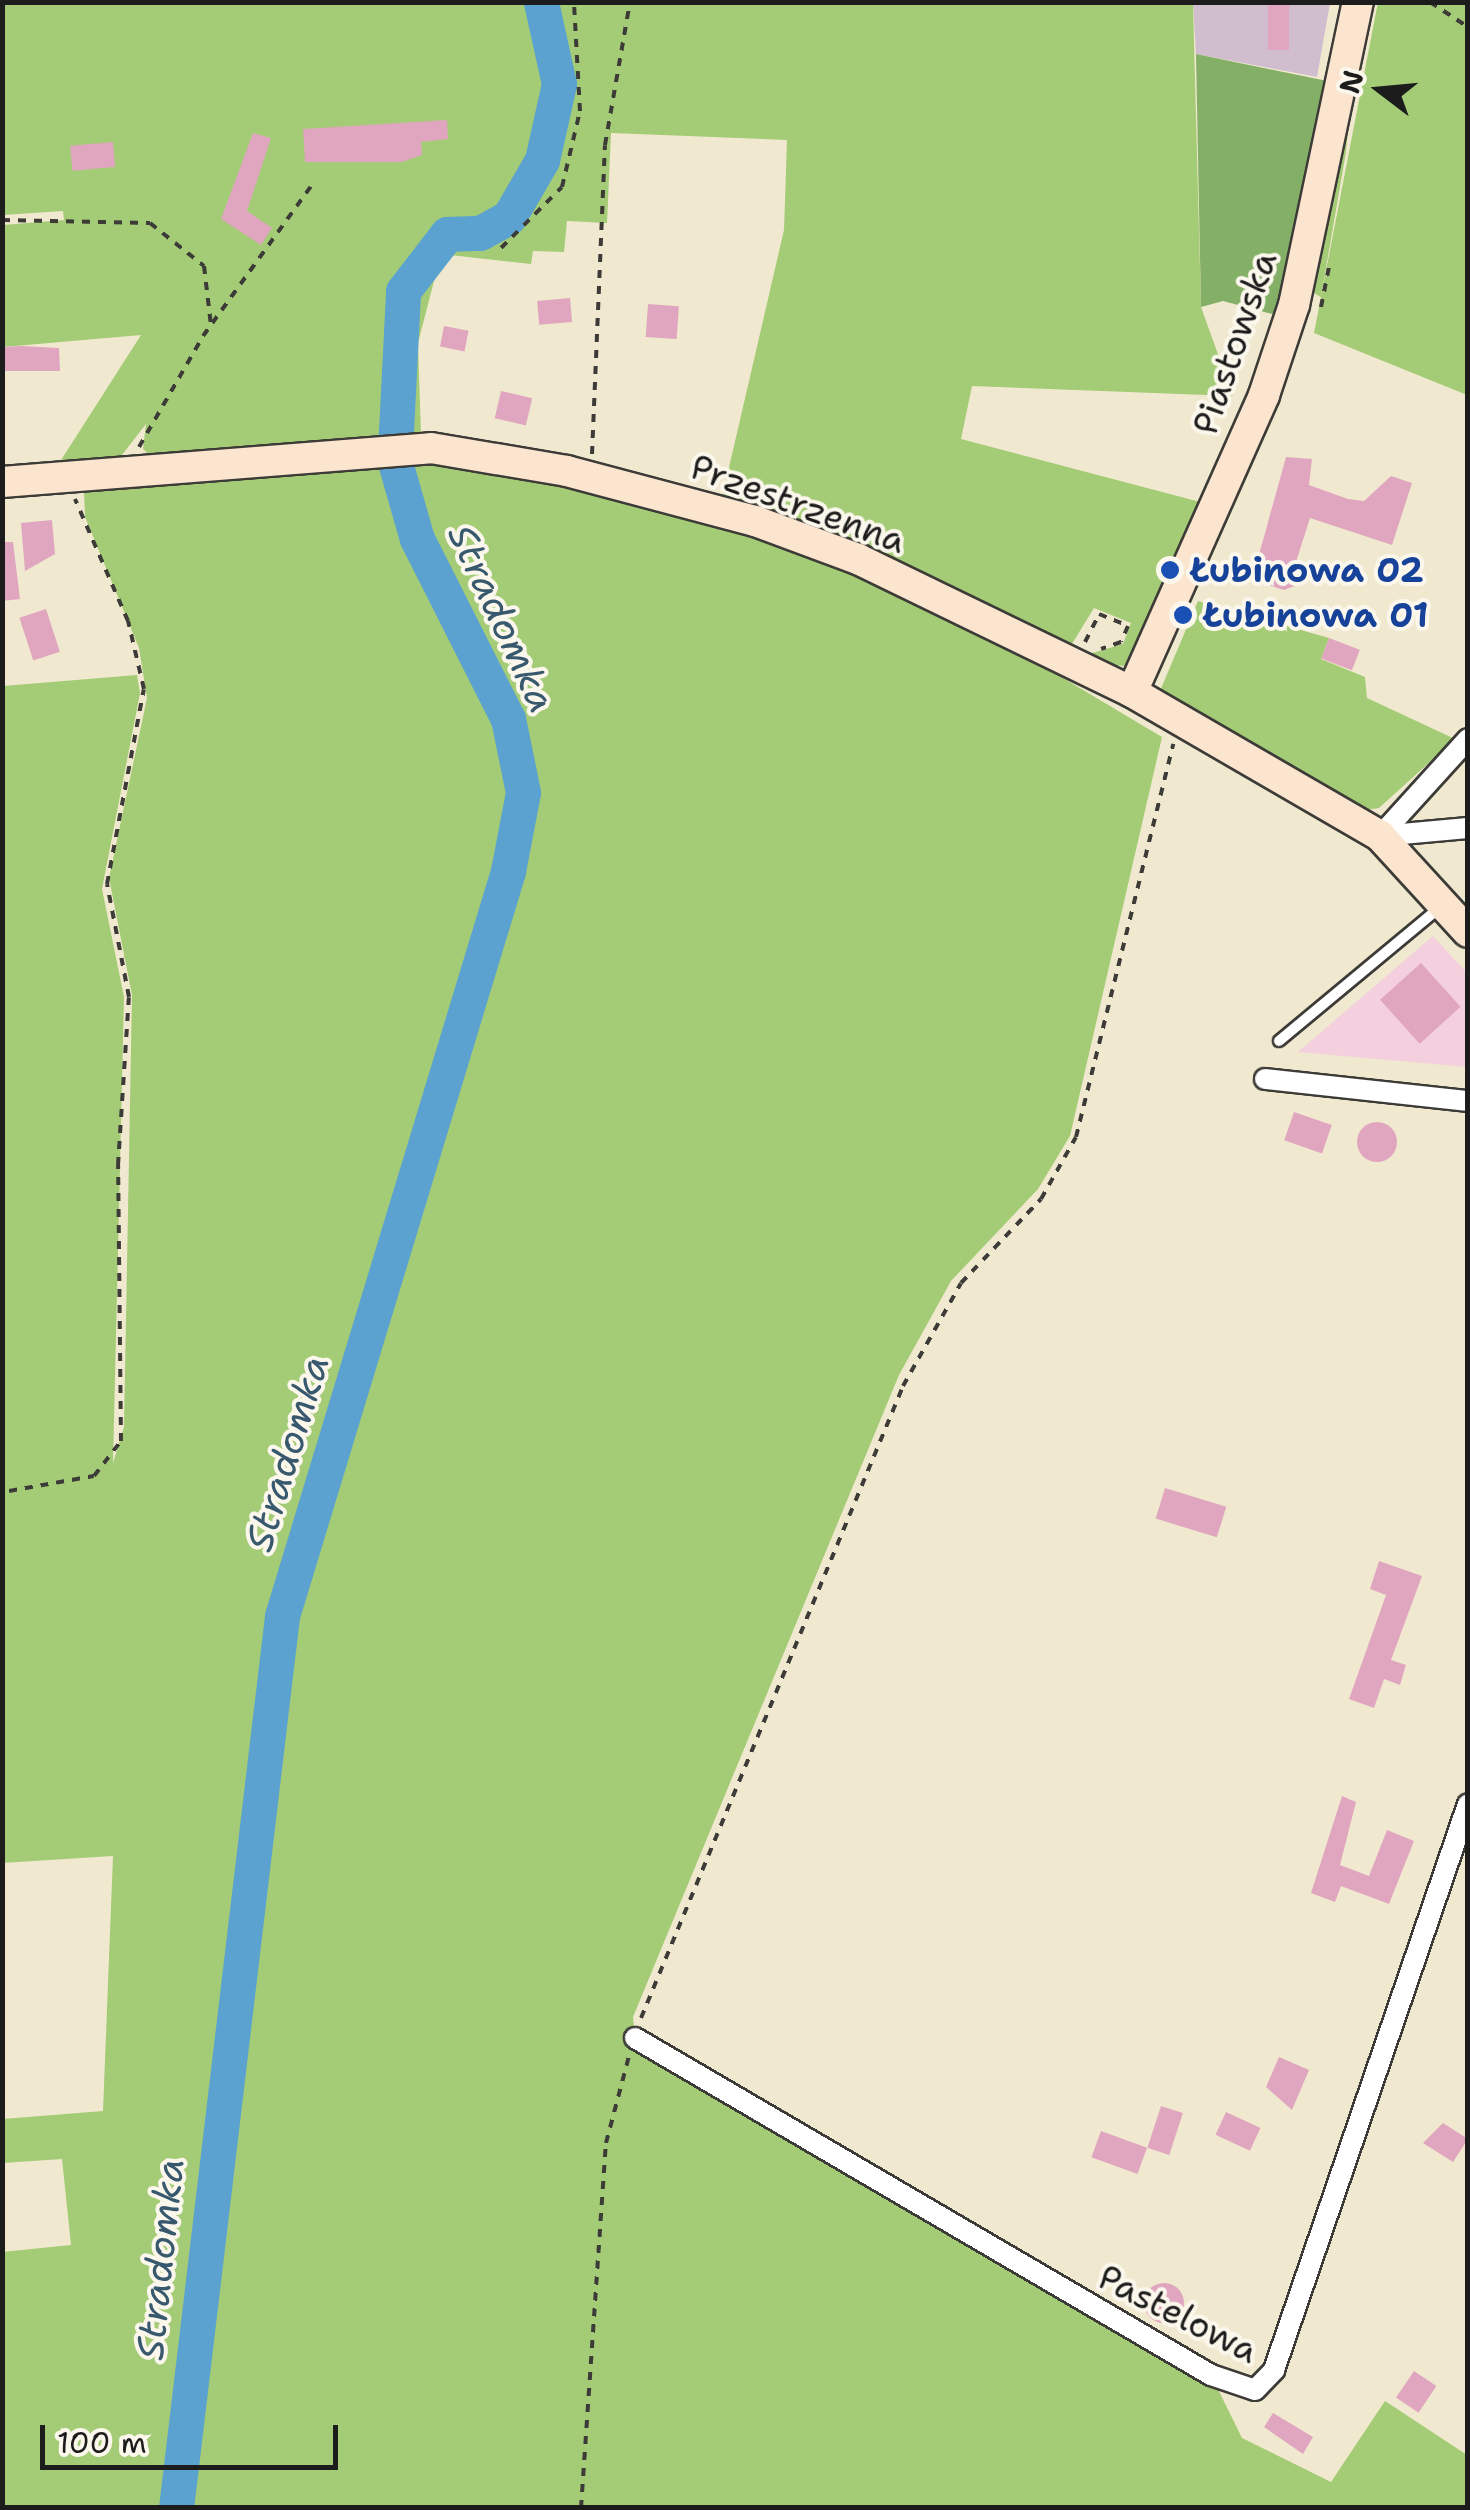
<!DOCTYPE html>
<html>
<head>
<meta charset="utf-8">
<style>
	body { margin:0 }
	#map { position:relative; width:1470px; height:2510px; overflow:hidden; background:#f1e9cf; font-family:"Shantell Sans",sans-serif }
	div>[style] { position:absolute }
	.built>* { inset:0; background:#f4cfdd }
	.industrial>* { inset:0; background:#d0bdcd }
	.green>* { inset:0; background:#a4cb75 }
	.forest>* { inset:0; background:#83af66 }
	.river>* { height:35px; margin:-17.5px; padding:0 17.5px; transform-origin:17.5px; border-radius:17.5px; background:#5ba2d1 }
	.building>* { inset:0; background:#e0a6bf; transform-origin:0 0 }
	.round { border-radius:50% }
	.path>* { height:4px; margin-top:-2px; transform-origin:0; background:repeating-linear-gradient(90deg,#3c3b37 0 8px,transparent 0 16px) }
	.roads { filter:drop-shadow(2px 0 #3c3b37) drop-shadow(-2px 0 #3c3b37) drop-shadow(0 2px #3c3b37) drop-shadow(0 -2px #3c3b37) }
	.lane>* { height:10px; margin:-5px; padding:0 5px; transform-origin:5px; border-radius:5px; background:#fff }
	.street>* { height:20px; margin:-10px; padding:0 10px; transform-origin:10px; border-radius:10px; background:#fff }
	.secondary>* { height:30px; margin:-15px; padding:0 15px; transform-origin:15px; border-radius:15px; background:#fce5cf }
	.dots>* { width:28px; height:28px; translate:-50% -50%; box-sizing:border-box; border:5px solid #fbf7ec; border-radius:50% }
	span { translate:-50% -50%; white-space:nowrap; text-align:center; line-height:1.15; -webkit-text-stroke:8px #fbf7ec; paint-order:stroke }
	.street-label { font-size:35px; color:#1c1c1c }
	.transit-label { font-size:35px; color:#164399; font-weight:700 }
	.left { translate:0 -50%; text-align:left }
	.water-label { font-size:38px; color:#38586d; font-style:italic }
	.frame { position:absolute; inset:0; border:5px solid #1c1c1c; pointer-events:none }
	.north { position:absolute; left:1330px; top:40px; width:100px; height:100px; -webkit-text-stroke:8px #fbf7ec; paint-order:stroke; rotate:286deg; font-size:28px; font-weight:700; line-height:40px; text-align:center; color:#1c1c1c }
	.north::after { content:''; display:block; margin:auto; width:35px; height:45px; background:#1c1c1c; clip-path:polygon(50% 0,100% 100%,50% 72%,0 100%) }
	.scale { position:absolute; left:40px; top:2425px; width:298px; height:45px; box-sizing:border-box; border:5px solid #1c1c1c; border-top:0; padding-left:12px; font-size:30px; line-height:35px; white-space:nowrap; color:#1c1c1c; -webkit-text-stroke:8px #fbf7ec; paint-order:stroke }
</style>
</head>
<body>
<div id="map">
	<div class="built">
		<i style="clip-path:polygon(1433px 936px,1467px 973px,1467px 1067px,1298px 1052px)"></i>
	</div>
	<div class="industrial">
		<i style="clip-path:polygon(1193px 3px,1330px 3px,1317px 77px,1196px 54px)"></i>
	</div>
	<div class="green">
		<i style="clip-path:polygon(1378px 2px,1467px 3px,1467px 395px,1314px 333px)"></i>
		<i style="clip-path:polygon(3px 3px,1193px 3px,1201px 307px,1233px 396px,972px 386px,961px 439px,1204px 503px,1127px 666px,1090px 664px,1089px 654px,1123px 644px,1131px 623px,1094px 608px,1067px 652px,721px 502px,784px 230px,787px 140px,611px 133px,607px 223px,567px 221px,564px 252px,533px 251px,531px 264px,441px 254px,418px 343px,421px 435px,154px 459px,143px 449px,146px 424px,118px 460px,56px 468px,141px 335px,3px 347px,3px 225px,64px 220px,63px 211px,3px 215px)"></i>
		<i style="clip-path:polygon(1351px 98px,1346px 152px,1321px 297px,1310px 291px)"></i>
		<i style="clip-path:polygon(453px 462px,616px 496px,793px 547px,1006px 644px,1162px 737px,1070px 1136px,1038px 1189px,951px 1281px,899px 1375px,633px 2017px,635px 2037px,1211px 2375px,1242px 2438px,1331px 2482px,1385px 2401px,1467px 2455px,1467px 2507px,3px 2507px,2px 2252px,71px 2245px,62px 2159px,3px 2163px,3px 2119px,103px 2111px,113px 1856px,2px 1863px,3px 686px,137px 675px,140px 693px,102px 889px,124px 997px,113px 1463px,124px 1427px,132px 995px,109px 878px,147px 698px,139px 648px,85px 517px,84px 491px)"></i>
		<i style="clip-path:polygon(1198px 601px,1329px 638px,1321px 659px,1365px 677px,1367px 698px,1455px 739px,1379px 808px,1365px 810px,1160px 691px)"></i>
	</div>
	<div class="forest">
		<i style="clip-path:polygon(1196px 54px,1332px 82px,1280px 316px,1223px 301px,1201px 307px)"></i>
	</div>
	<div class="river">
		<i style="left:395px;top:451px;width:160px;rotate:-87.1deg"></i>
		<i style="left:403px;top:291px;width:72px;rotate:-52.3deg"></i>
		<i style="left:447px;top:234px;width:33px;rotate:-2deg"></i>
		<i style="left:480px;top:233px;width:33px;rotate:-29deg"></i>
		<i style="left:509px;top:217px;width:66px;rotate:-59.9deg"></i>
		<i style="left:542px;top:160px;width:78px;rotate:-77.4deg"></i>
		<i style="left:559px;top:84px;width:84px;rotate:-102.4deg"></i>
		<i style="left:176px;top:2508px;width:898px;rotate:-83.22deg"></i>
		<i style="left:282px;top:1616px;width:779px;rotate:-73.12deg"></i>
		<i style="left:508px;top:871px;width:80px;rotate:-79.2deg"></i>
		<i style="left:523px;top:792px;width:75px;rotate:-101.6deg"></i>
		<i style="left:508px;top:719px;width:202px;rotate:-116.8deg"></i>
		<i style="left:417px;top:539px;width:76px;rotate:-106deg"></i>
	</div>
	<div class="building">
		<i style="left:1268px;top:2px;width:21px;height:48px"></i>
		<i style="clip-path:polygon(447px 120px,448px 139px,421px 142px,422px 155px,402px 162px,305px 162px,303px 129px)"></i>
		<i style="clip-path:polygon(253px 133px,271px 138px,247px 211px,272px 228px,261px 245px,221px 219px)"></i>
		<i style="left:113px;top:142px;width:25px;height:43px;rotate:85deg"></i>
		<i style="left:570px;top:298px;width:24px;height:33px;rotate:85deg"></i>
		<i style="left:648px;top:304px;width:31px;height:33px;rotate:4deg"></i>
		<i style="left:444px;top:326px;width:25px;height:21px;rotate:11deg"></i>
		<i style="clip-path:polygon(22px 346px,59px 348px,60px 371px,2px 371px,2px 347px)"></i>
		<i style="left:501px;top:391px;width:32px;height:28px;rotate:13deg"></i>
		<i style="clip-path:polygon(1286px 457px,1312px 459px,1309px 485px,1348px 499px,1364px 501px,1391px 476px,1412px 483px,1392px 545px,1310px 518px,1295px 565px,1306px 569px,1300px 584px,1284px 590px,1252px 580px)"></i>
		<i style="clip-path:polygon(52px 520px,55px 554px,25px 571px,21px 523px)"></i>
		<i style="clip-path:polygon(2px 542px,13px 542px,20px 599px,2px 601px)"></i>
		<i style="left:46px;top:609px;width:45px;height:28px;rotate:72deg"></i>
		<i style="left:1329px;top:638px;width:33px;height:22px;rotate:21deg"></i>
		<i style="left:1421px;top:963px;width:59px;height:55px;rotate:48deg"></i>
		<i style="left:1294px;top:1112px;width:40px;height:30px;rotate:19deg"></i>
		<i class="round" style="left:1357px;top:1122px;width:40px;height:40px"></i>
		<i style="left:1165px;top:1488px;width:64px;height:32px;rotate:17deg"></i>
		<i style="clip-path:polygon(1379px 1561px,1422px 1576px,1391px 1660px,1406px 1665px,1400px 1685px,1384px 1679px,1374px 1708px,1349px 1699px,1386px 1595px,1370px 1589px)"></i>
		<i style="clip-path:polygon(1342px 1796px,1356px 1802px,1340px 1865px,1369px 1876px,1387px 1830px,1414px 1841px,1389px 1904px,1341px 1886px,1335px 1902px,1311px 1893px)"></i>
		<i style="clip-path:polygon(1279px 2057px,1309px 2070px,1292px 2110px,1266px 2087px)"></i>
		<i style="left:1161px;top:2106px;width:23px;height:44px;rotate:18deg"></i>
		<i style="left:1226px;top:2112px;width:38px;height:25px;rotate:25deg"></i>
		<i style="clip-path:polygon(1443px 2123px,1468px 2139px,1453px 2162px,1423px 2143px)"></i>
		<i style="left:1101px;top:2131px;width:49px;height:28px;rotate:20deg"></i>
		<i class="round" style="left:1144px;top:2283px;width:40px;height:40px"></i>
		<i style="left:1414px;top:2371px;width:27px;height:32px;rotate:34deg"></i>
		<i style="clip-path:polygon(1273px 2413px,1313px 2437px,1303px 2454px,1264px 2427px)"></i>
	</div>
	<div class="path">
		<i style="left:1430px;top:2px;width:45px;rotate:33.3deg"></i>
		<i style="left:2px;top:220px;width:148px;rotate:1.2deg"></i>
		<i style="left:150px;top:223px;width:69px;rotate:38.5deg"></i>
		<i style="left:204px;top:266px;width:60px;rotate:83.3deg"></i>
		<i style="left:501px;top:248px;width:86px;rotate:-45deg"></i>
		<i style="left:562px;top:187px;width:78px;rotate:-76.7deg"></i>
		<i style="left:580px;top:111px;width:109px;rotate:-93.2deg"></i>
		<i style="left:1321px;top:307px;width:46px;rotate:-78.7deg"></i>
		<i style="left:139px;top:447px;width:128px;rotate:-60deg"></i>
		<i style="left:203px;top:336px;width:186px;rotate:-54.2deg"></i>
		<i style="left:592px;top:454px;width:309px;rotate:-87.6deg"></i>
		<i style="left:605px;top:145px;width:145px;rotate:-80.1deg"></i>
		<i style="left:1085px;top:642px;width:31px;rotate:-63deg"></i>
		<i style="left:1099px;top:614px;width:31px;rotate:22deg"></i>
		<i style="left:1128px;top:626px;width:17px;rotate:114deg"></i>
		<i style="left:1121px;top:642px;width:21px;rotate:161deg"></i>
		<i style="left:9px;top:1491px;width:86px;rotate:-10deg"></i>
		<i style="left:94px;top:1476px;width:44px;rotate:-52.4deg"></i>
		<i style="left:121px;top:1441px;width:276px;rotate:-90.6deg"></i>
		<i style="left:118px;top:1165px;width:168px;rotate:-86.3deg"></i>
		<i style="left:129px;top:997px;width:115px;rotate:-101deg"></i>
		<i style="left:107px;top:884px;width:198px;rotate:-79.3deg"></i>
		<i style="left:144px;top:689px;width:70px;rotate:-103.2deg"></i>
		<i style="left:128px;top:621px;width:133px;rotate:-113.5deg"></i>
		<i style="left:641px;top:2018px;width:684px;rotate:-67.48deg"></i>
		<i style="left:903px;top:1386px;width:118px;rotate:-60.6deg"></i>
		<i style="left:961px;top:1283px;width:116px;rotate:-46.4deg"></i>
		<i style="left:1041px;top:1199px;width:71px;rotate:-60.6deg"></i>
		<i style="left:1076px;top:1137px;width:405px;rotate:-76.1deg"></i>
		<i style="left:581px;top:2508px;width:366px;rotate:-86.1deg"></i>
		<i style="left:606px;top:2143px;width:90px;rotate:-75.2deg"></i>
	</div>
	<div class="roads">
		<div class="lane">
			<i style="left:1279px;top:1041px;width:208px;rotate:-39.7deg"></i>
		</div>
		<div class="street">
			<i style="left:1380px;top:836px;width:131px;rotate:-47.8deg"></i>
			<i style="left:1380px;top:836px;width:88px;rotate:-5.2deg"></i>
			<i style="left:1265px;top:1079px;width:204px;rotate:6.2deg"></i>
			<i style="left:635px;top:2038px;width:667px;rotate:30.33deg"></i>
			<i style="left:1211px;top:2375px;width:46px;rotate:18.8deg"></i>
			<i style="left:1255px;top:2390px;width:28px;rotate:-46deg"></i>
			<i style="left:1274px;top:2370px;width:598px;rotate:-71.08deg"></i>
		</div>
		<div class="secondary">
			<i style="left:2px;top:482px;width:430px;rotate:-4.5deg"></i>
			<i style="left:431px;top:448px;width:138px;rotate:9.6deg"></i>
			<i style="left:567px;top:471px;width:195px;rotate:14.9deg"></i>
			<i style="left:755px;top:521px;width:110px;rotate:20.3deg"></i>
			<i style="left:858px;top:559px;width:305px;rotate:25.9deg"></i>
			<i style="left:1132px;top:692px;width:287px;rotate:30.1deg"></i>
			<i style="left:1380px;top:836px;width:130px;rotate:47.5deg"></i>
			<i style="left:1132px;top:692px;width:325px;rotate:-66deg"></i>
			<i style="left:1264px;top:395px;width:95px;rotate:-71.6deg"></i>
			<i style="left:1294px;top:305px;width:310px;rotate:-78.1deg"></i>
		</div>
	</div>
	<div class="dots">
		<i style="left:1170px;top:570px;background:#1a4fb4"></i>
		<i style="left:1183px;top:615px;background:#1a4fb4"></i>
	</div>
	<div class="street-label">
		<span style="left:1235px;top:343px;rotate:-71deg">Piastowska</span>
		<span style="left:798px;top:504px;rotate:20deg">Przestrzenna</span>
		<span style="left:1178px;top:2314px;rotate:27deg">Pastelowa</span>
	</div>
	<div class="transit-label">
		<span class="left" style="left:1190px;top:570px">Łubinowa 02</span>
		<span class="left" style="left:1203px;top:615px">Łubinowa 01</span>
	</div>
	<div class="water-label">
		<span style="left:502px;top:618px;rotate:65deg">Stradomka</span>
		<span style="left:287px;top:1453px;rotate:-73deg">Stradomka</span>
		<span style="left:160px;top:2259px;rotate:-84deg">Stradomka</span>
	</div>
	<div class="frame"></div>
	<div class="north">N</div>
	<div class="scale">100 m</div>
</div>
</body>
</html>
